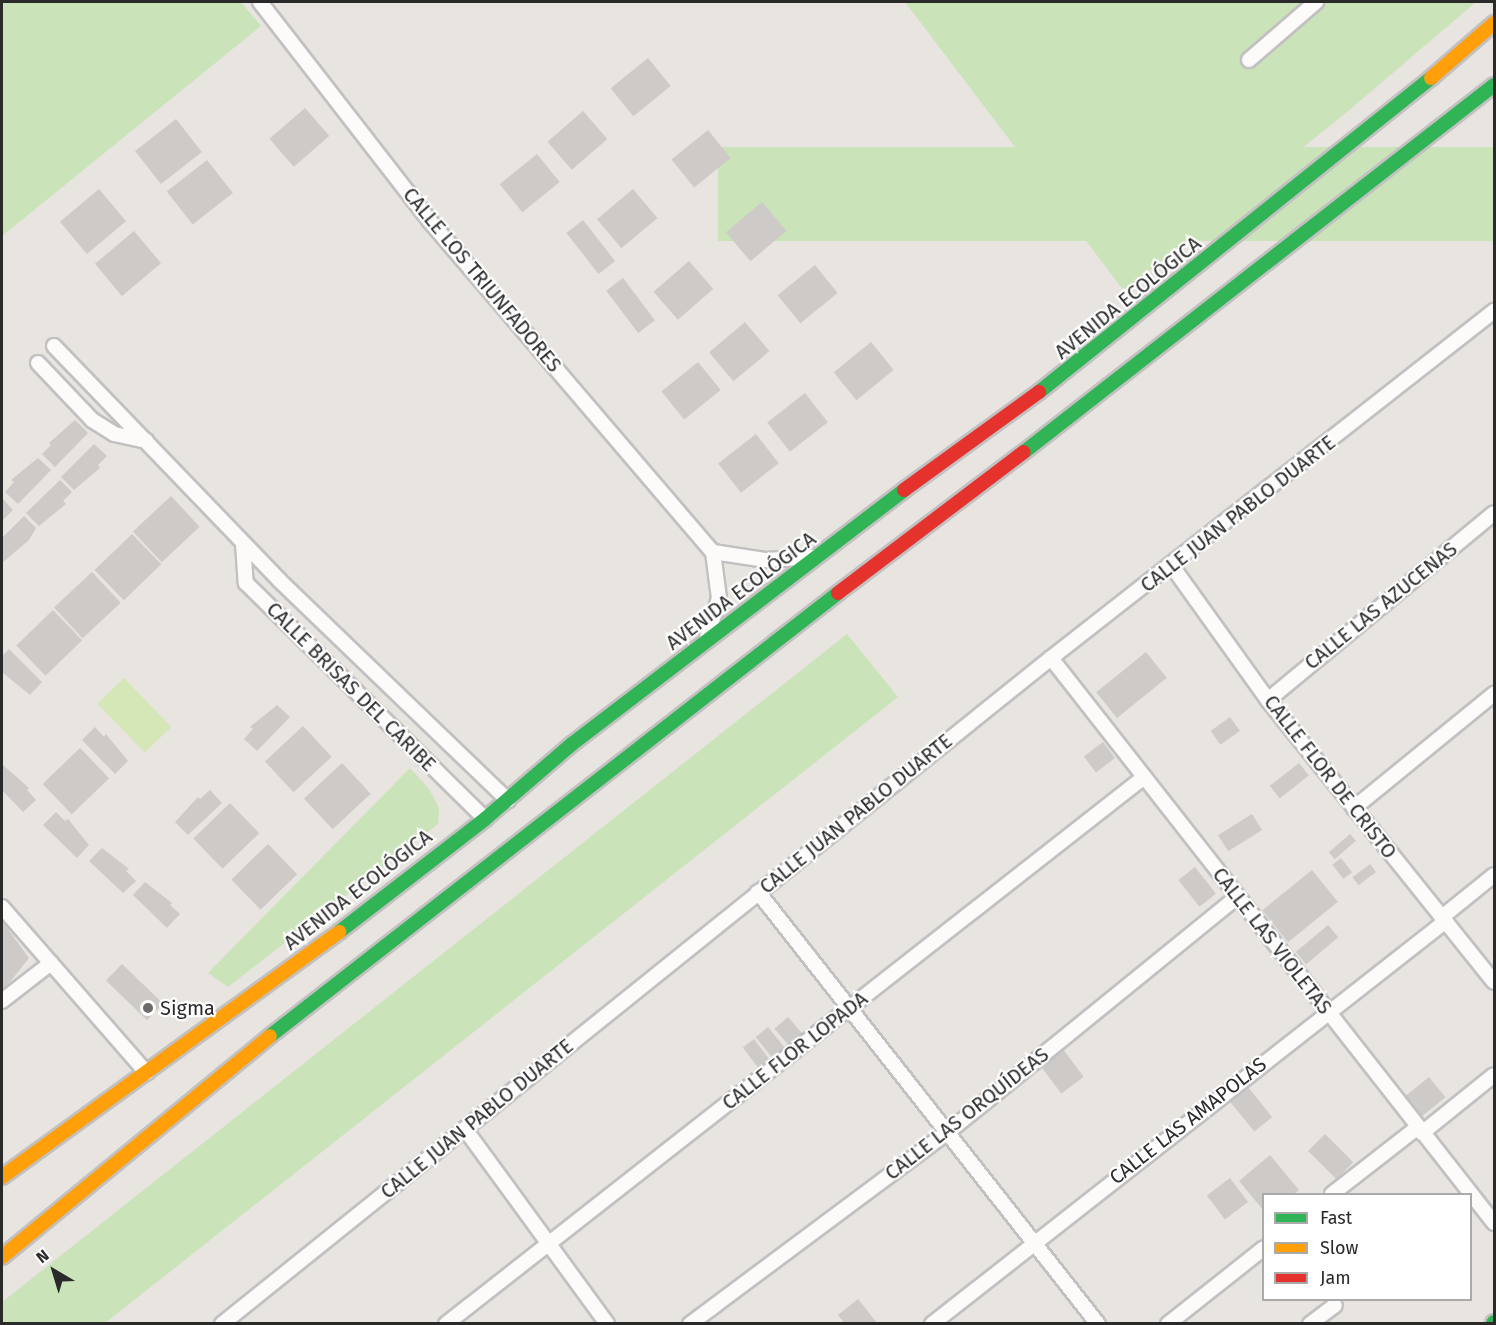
<!DOCTYPE html>
<html>
<head>
<meta charset="utf-8">
<style>
	body { margin:0 }
	#map { position:relative; width:1496px; height:1325px; overflow:hidden; background:#e8e4e0; font-family:"Fira Sans",sans-serif }
	div>[style] { position:absolute }
	.green>* { inset:0; background:#cae3b9; transform-origin:0 0 }
	.pitch>* { inset:0; background:#d5e7b7; transform-origin:0 0 }
	.building>* { inset:0; background:#cdcac7; transform-origin:0 0 }
	.roads { filter:drop-shadow(2px 0 #c2c0c1) drop-shadow(-2px 0 #c2c0c1) drop-shadow(0 2px #c2c0c1) drop-shadow(0 -2px #c2c0c1) }
	.street>* { height:14px; margin:-7px; padding:0 7px; transform-origin:7px; border-radius:7px; background:#fcfbfa }
	.fast>* { height:14px; margin:-7px; padding:0 7px; transform-origin:7px; border-radius:7px; background:#30b455 }
	.slow>* { height:14px; margin:-7px; padding:0 7px; transform-origin:7px; border-radius:7px; background:#ff9f0a }
	.jam>* { height:14px; margin:-7px; padding:0 7px; transform-origin:7px; border-radius:7px; background:#e5322d }
	.dots>* { width:16px; height:16px; translate:-50% -50%; box-sizing:border-box; border:3px solid #fff; border-radius:50% }
	span { translate:-50% -50%; white-space:nowrap; text-align:center; line-height:1.15; -webkit-text-stroke:4.5px #fff; paint-order:stroke }
	.street-label { font-size:20px; color:#2a2a2a }
	.poi-label { font-size:20px; color:#2a2a2a }
	.left { translate:0 -50%; text-align:left }
	.frame { position:absolute; inset:0; border:3px solid #2a2a2a; pointer-events:none }
	.legend { position:absolute; left:1262px; top:1193px; width:210px; height:108px; box-sizing:border-box; background:#fff; border:2px solid #aaa; margin:0; padding:8px 10px; list-style:none; font-size:18px; color:#2a2a2a }
	.legend li { display:flex; align-items:center; gap:12px; height:30px }
	.legend b { width:30px; border:2px solid #aaa }
	.north { position:absolute; left:24px; top:1241px; width:60px; height:60px; -webkit-text-stroke:4px #fff; paint-order:stroke; rotate:322deg; font-size:16px; font-weight:700; line-height:24px; text-align:center; color:#2a2a2a }
	.north::after { content:''; display:block; margin:auto; width:21px; height:27px; background:#2a2a2a; clip-path:polygon(50% 0,100% 100%,50% 72%,0 100%) }
</style>
</head>
<body>
<div id="map">
	<div class="green">
		<i style="clip-path:polygon(2px 2px,241px 2px,261px 26px,2px 236px)"></i>
		<i style="clip-path:polygon(905px 2px,1476px 2px,1347px 112px,1124px 291px)"></i>
		<i style="left:1494px;top:147px;width:94px;height:776px;rotate:90deg"></i>
		<i style="clip-path:polygon(847px 634px,898px 697px,105px 1323px,2px 1323px,2px 1302px)"></i>
		<i style="clip-path:polygon(410px 768px,429px 789px,439px 808px,438px 824px,228px 987px,208px 973px)"></i>
	</div>
	<div class="pitch">
		<i style="left:124px;top:678px;width:68px;height:37px;rotate:46deg"></i>
	</div>
	<div class="building">
		<i style="left:648px;top:58px;width:36px;height:48px;rotate:51deg"></i>
		<i style="left:305px;top:108px;width:37px;height:47px;rotate:49deg"></i>
		<i style="left:583px;top:111px;width:37px;height:47px;rotate:49deg"></i>
		<i style="left:176px;top:119px;width:42px;height:52px;rotate:52deg"></i>
		<i style="left:708px;top:130px;width:36px;height:47px;rotate:51deg"></i>
		<i style="left:537px;top:154px;width:36px;height:48px;rotate:51deg"></i>
		<i style="left:207px;top:160px;width:42px;height:51px;rotate:52deg"></i>
		<i style="left:99px;top:189px;width:42px;height:51px;rotate:50deg"></i>
		<i style="left:633px;top:189px;width:38px;height:47px;rotate:50deg"></i>
		<i style="left:762px;top:202px;width:38px;height:47px;rotate:50deg"></i>
		<i style="left:583px;top:220px;width:52px;height:21px;rotate:52deg"></i>
		<i style="left:134px;top:231px;width:42px;height:51px;rotate:50deg"></i>
		<i style="left:689px;top:261px;width:37px;height:47px;rotate:49deg"></i>
		<i style="left:815px;top:265px;width:36px;height:48px;rotate:51deg"></i>
		<i style="left:623px;top:278px;width:53px;height:21px;rotate:53deg"></i>
		<i style="left:745px;top:322px;width:38px;height:47px;rotate:50deg"></i>
		<i style="left:871px;top:342px;width:36px;height:48px;rotate:51deg"></i>
		<i style="left:698px;top:362px;width:36px;height:47px;rotate:51deg"></i>
		<i style="left:805px;top:393px;width:37px;height:48px;rotate:52deg"></i>
		<i style="clip-path:polygon(75px 420px,88px 433px,55px 467px,42px 454px,51px 445px,49px 443px)"></i>
		<i style="left:756px;top:434px;width:37px;height:48px;rotate:52deg"></i>
		<i style="clip-path:polygon(94px 444px,107px 456px,98px 465px,100px 468px,74px 490px,61px 477px)"></i>
		<i style="clip-path:polygon(38px 458px,51px 470px,18px 504px,5px 492px,14px 482px,11px 480px)"></i>
		<i style="clip-path:polygon(60px 480px,72px 492px,63px 501px,66px 504px,39px 526px,26px 513px)"></i>
		<i style="left:171px;top:496px;width:42px;height:52px;rotate:47deg"></i>
		<i style="clip-path:polygon(2px 498px,13px 510px,2px 521px)"></i>
		<i style="clip-path:polygon(24px 516px,36px 528px,29px 540px,3px 562px,2px 538px)"></i>
		<i style="left:132px;top:534px;width:42px;height:52px;rotate:46deg"></i>
		<i style="left:92px;top:572px;width:42px;height:52px;rotate:47deg"></i>
		<i style="left:53px;top:610px;width:42px;height:51px;rotate:46deg"></i>
		<i style="clip-path:polygon(9px 649px,42px 682px,30px 695px,3px 673px,2px 656px)"></i>
		<i style="left:1146px;top:652px;width:33px;height:64px;rotate:51deg"></i>
		<i style="clip-path:polygon(277px 705px,290px 717px,257px 751px,244px 739px,253px 729px,250px 727px)"></i>
		<i style="left:1230px;top:717px;width:17px;height:24px;rotate:54deg"></i>
		<i style="left:303px;top:726px;width:42px;height:52px;rotate:47deg"></i>
		<i style="clip-path:polygon(95px 727px,104px 737px,106px 734px,128px 761px,115px 774px,82px 740px)"></i>
		<i style="left:1103px;top:742px;width:20px;height:24px;rotate:53deg"></i>
		<i style="left:80px;top:748px;width:42px;height:52px;rotate:46deg"></i>
		<i style="left:342px;top:763px;width:42px;height:52px;rotate:47deg"></i>
		<i style="left:1299px;top:763px;width:16px;height:37px;rotate:52deg"></i>
		<i style="clip-path:polygon(3px 765px,29px 788px,27px 790px,36px 800px,23px 812px,2px 790px)"></i>
		<i style="clip-path:polygon(210px 790px,222px 803px,188px 835px,175px 822px,198px 797px,200px 799px)"></i>
		<i style="left:230px;top:803px;width:42px;height:51px;rotate:46deg"></i>
		<i style="clip-path:polygon(56px 812px,65px 821px,68px 819px,89px 845px,77px 858px,43px 825px)"></i>
		<i style="left:1252px;top:814px;width:19px;height:40px;rotate:58deg"></i>
		<i style="left:1350px;top:834px;width:9px;height:28px;rotate:49deg"></i>
		<i style="left:268px;top:844px;width:42px;height:51px;rotate:46deg"></i>
		<i style="clip-path:polygon(102px 848px,129px 869px,126px 871px,136px 881px,123px 893px,89px 861px)"></i>
		<i style="left:1341px;top:858px;width:18px;height:11px;rotate:52deg"></i>
		<i style="left:1370px;top:864px;width:10px;height:22px;rotate:53deg"></i>
		<i style="left:1195px;top:867px;width:34px;height:21px;rotate:52deg"></i>
		<i style="left:1312px;top:870px;width:41px;height:64px;rotate:51deg"></i>
		<i style="clip-path:polygon(145px 882px,172px 903px,170px 905px,180px 914px,167px 928px,133px 895px)"></i>
		<i style="clip-path:polygon(2px 921px,29px 958px,2px 992px)"></i>
		<i style="left:1328px;top:925px;width:16px;height:42px;rotate:50deg"></i>
		<i style="left:122px;top:964px;width:57px;height:23px;rotate:44deg"></i>
		<i style="left:788px;top:1017px;width:28px;height:18px;rotate:49deg"></i>
		<i style="left:768px;top:1027px;width:33px;height:16px;rotate:51deg"></i>
		<i style="left:754px;top:1039px;width:34px;height:14px;rotate:53deg"></i>
		<i style="left:1062px;top:1048px;width:36px;height:28px;rotate:53deg"></i>
		<i style="left:1429px;top:1077px;width:26px;height:31px;rotate:51deg"></i>
		<i style="left:1247px;top:1086px;width:40px;height:23px;rotate:51deg"></i>
		<i style="left:1325px;top:1134px;width:40px;height:24px;rotate:45deg"></i>
		<i style="clip-path:polygon(1270px 1155px,1299px 1190px,1294px 1194px,1264px 1194px,1264px 1211px,1239px 1181px)"></i>
		<i style="left:1230px;top:1178px;width:30px;height:29px;rotate:53deg"></i>
		<i style="clip-path:polygon(858px 1299px,878px 1324px,845px 1324px,838px 1315px)"></i>
	</div>
	<div class="roads">
		<div class="street">
			<i style="left:260px;top:2px;width:276px;rotate:52.2deg"></i>
			<i style="left:429px;top:220px;width:437px;rotate:49.5deg"></i>
			<i style="left:713px;top:552px;width:46px;rotate:82.6deg"></i>
			<i style="left:719px;top:598px;width:42px;rotate:106.7deg"></i>
			<i style="left:1249px;top:60px;width:89px;rotate:-40.9deg"></i>
			<i style="left:54px;top:346px;width:325px;rotate:46.1deg"></i>
			<i style="left:279px;top:580px;width:318px;rotate:43.9deg"></i>
			<i style="left:38px;top:363px;width:79px;rotate:46.5deg"></i>
			<i style="left:92px;top:420px;width:26px;rotate:32deg"></i>
			<i style="left:114px;top:434px;width:33px;rotate:12deg"></i>
			<i style="left:243px;top:544px;width:39px;rotate:86deg"></i>
			<i style="left:246px;top:583px;width:336px;rotate:44.6deg"></i>
			<i style="left:713px;top:552px;width:54px;rotate:8.6deg"></i>
			<i style="left:766px;top:560px;width:49px;rotate:-3.5deg"></i>
			<i style="left:1172px;top:566px;width:165px;rotate:54.4deg"></i>
			<i style="left:1268px;top:700px;width:361px;rotate:51.3deg"></i>
			<i style="left:1051px;top:658px;width:718px;rotate:51.9deg"></i>
			<i style="left:1268px;top:700px;width:293px;rotate:-39.6deg"></i>
			<i style="left:1354px;top:808px;width:181px;rotate:-39.2deg"></i>
			<i style="left:758px;top:892px;width:550px;rotate:51.8deg"></i>
			<i style="left:2px;top:907px;width:220px;rotate:48.9deg"></i>
			<i style="left:1442px;top:917px;width:67px;rotate:-38.9deg"></i>
			<i style="left:2px;top:1001px;width:62px;rotate:-37.8deg"></i>
			<i style="left:465px;top:1129px;width:241px;rotate:53.9deg"></i>
			<i style="left:1422px;top:1133px;width:92px;rotate:-38.9deg"></i>
			<i style="left:1332px;top:1194px;width:109px;rotate:-37.9deg"></i>
			<i style="left:222px;top:1324px;width:1063px;rotate:-38.78deg"></i>
			<i style="left:1051px;top:658px;width:563px;rotate:-38.07deg"></i>
			<i style="left:446px;top:1324px;width:887px;rotate:-38.08deg"></i>
			<i style="left:690px;top:1324px;width:322px;rotate:-36.7deg"></i>
			<i style="left:948px;top:1132px;width:372px;rotate:-39.1deg"></i>
			<i style="left:932px;top:1324px;width:653px;rotate:-38.1deg"></i>
			<i style="left:1168px;top:1324px;width:122px;rotate:-38.4deg"></i>
			<i style="left:1310px;top:1324px;width:31px;rotate:-37deg"></i>
		</div>
		<div class="fast">
			<i style="left:1039px;top:392px;width:502px;rotate:-38.7deg"></i>
			<i style="left:1024px;top:452px;width:596px;rotate:-37.98deg"></i>
			<i style="left:339px;top:932px;width:185px;rotate:-37.7deg"></i>
			<i style="left:485px;top:819px;width:115px;rotate:-40.8deg"></i>
			<i style="left:572px;top:744px;width:418px;rotate:-37.4deg"></i>
			<i style="left:270px;top:1036px;width:720px;rotate:-37.95deg"></i>
			<i style="left:1493px;top:1324px;width:2px;rotate:-63deg"></i>
		</div>
		<div class="slow">
			<i style="left:1431px;top:78px;width:84px;rotate:-41.1deg"></i>
			<i style="left:2px;top:1177px;width:417px;rotate:-36deg"></i>
			<i style="left:2px;top:1257px;width:347px;rotate:-39.5deg"></i>
		</div>
		<div class="jam">
			<i style="left:904px;top:490px;width:167px;rotate:-36deg"></i>
			<i style="left:838px;top:593px;width:233px;rotate:-37.2deg"></i>
		</div>
	</div>
	<div class="dots">
		<i style="left:148px;top:1008px;background:#6c6b6a"></i>
	</div>
	<div class="street-label">
		<span style="left:482px;top:280px;rotate:50deg">CALLE LOS TRIUNFADORES</span>
		<span style="left:1128px;top:298px;rotate:-39deg">AVENIDA ECOLÓGICA</span>
		<span style="left:1238px;top:514px;rotate:-38deg">CALLE JUAN PABLO DUARTE</span>
		<span style="left:741px;top:591px;rotate:-37deg">AVENIDA ECOLÓGICA</span>
		<span style="left:1381px;top:606px;rotate:-39deg">CALLE LAS AZUCENAS</span>
		<span style="left:351px;top:687px;rotate:45deg">CALLE BRISAS DEL CARIBE</span>
		<span style="left:1330px;top:777px;rotate:52deg">CALLE FLOR DE CRISTO</span>
		<span style="left:856px;top:814px;rotate:-39deg">CALLE JUAN PABLO DUARTE</span>
		<span style="left:358px;top:890px;rotate:-38deg">AVENIDA ECOLÓGICA</span>
		<span style="left:1272px;top:941px;rotate:52deg">CALLE LAS VIOLETAS</span>
		<span style="left:795px;top:1051px;rotate:-38deg">CALLE FLOR LOPADA</span>
		<span style="left:967px;top:1114px;rotate:-38deg">CALLE LAS ORQUÍDEAS</span>
		<span style="left:477px;top:1119px;rotate:-39deg">CALLE JUAN PABLO DUARTE</span>
		<span style="left:1188px;top:1121px;rotate:-38deg">CALLE LAS AMAPOLAS</span>
	</div>
	<div class="poi-label">
		<span class="left" style="left:160px;top:1008px">Sigma</span>
	</div>
	<div class="frame"></div>
	<ul class="legend">
	<li><b style="height:8px;background:#30b455"></b>Fast</li>
	<li><b style="height:8px;background:#ff9f0a"></b>Slow</li>
	<li><b style="height:8px;background:#e5322d"></b>Jam</li>
	</ul>
	<div class="north">N</div>
</div>
</body>
</html>
